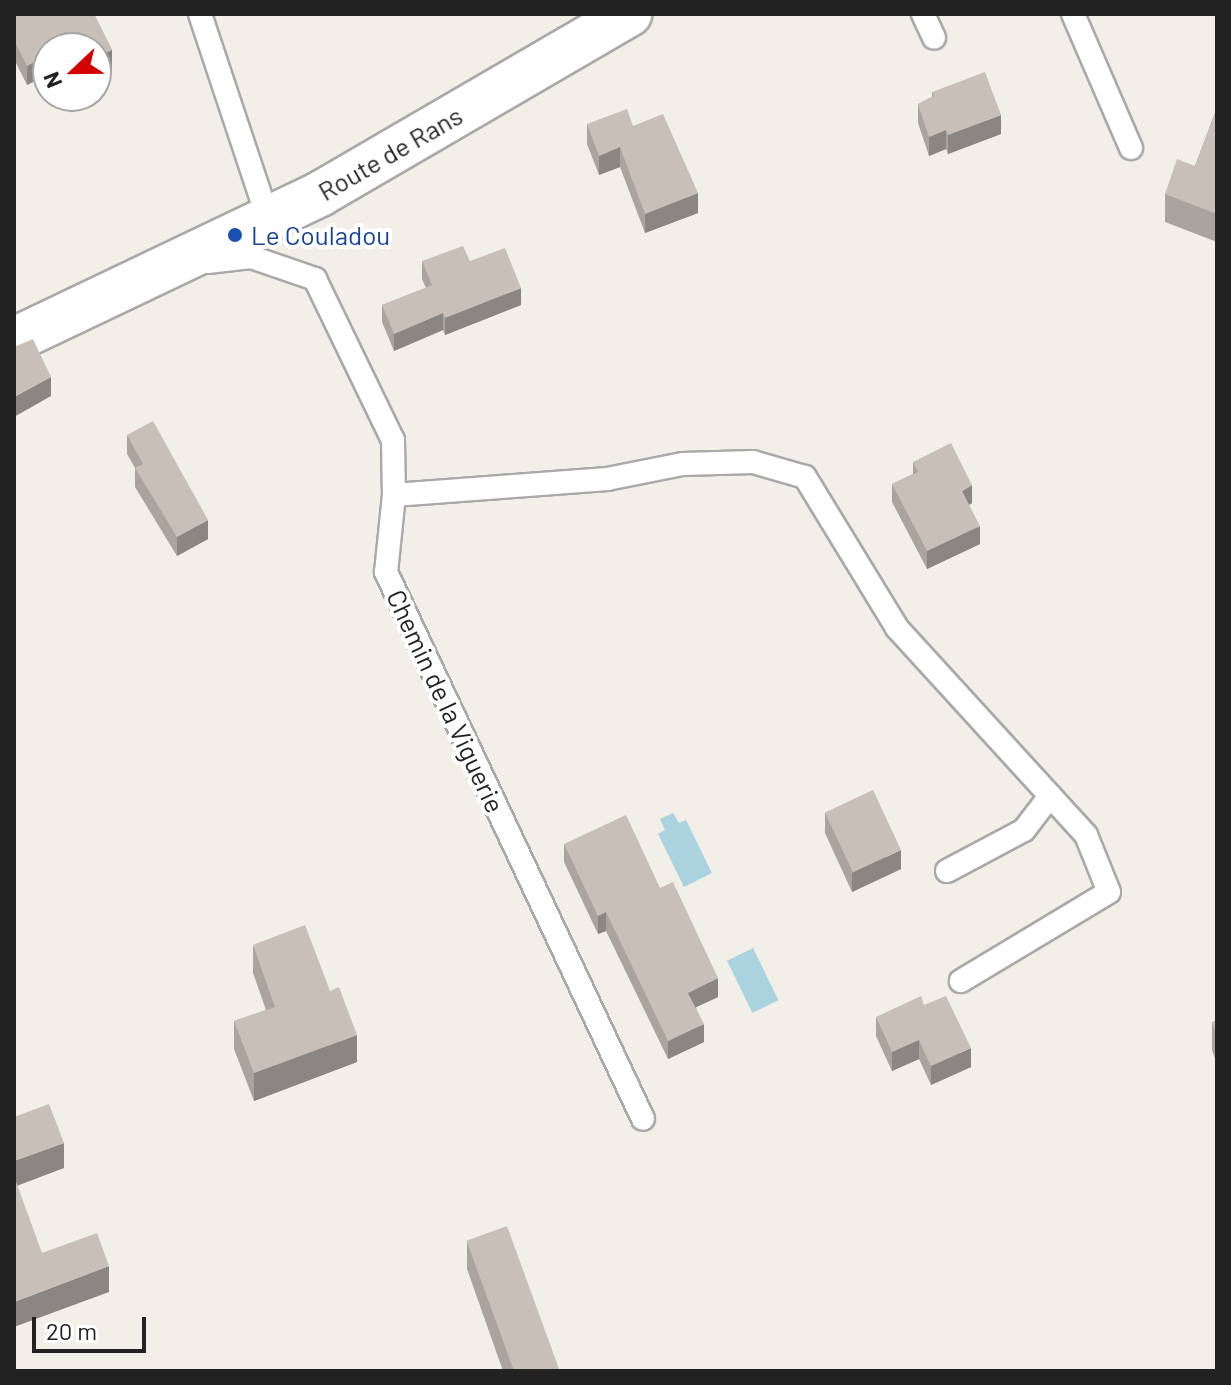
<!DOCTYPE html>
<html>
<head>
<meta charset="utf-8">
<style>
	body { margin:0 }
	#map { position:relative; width:1231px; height:1385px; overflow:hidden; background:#f2efe9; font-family:Barlow,sans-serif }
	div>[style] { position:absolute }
	.water>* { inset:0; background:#aad3df; transform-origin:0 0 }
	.roads { filter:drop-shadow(2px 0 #a9a9a9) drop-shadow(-2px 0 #a9a9a9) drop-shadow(0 2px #a9a9a9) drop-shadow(0 -2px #a9a9a9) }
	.service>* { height:22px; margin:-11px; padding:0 11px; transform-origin:11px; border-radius:11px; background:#fff }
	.tertiary>* { height:44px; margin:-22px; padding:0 22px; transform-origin:22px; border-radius:22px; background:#fff }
	.wall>* { inset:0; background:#aba49e }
	.shaded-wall>* { inset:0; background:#8b8681 }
	.building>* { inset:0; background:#c7bfb8; transform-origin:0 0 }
	.dots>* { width:22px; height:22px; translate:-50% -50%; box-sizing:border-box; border:4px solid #fff; border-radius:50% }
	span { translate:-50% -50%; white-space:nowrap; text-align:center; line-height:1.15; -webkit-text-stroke:8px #fff; paint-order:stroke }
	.street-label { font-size:26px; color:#222 }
	.transit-label { font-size:26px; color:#164399 }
	.left { translate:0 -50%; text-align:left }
	.frame { position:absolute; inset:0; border:16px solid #222; pointer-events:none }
	.north { position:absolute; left:32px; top:32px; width:80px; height:80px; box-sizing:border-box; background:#fff; border:2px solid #a7a7a7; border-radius:50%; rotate:248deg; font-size:22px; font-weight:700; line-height:32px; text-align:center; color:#222 }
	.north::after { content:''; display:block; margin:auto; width:28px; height:36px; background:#d40000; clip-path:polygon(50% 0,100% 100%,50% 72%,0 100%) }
	.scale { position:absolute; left:32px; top:1317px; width:114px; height:36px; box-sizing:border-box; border:4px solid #222; border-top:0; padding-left:10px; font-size:24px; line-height:28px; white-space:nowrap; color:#222; -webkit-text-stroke:6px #fff; paint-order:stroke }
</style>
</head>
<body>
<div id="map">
	<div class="water">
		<i style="clip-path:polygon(673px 813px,679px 823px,686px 820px,712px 873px,684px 887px,658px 834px,665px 830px,660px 819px)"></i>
		<i style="left:753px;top:948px;width:58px;height:29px;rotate:64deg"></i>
	</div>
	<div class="roads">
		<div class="service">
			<i style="left:200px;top:14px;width:216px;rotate:71.6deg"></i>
			<i style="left:923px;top:14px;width:26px;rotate:65deg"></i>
			<i style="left:1073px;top:14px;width:146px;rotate:66.6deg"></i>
			<i style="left:208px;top:262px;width:43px;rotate:-6.6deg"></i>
			<i style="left:251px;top:257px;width:68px;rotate:19deg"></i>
			<i style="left:315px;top:279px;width:179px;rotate:64.2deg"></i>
			<i style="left:393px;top:440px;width:55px;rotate:89deg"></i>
			<i style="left:394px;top:495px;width:77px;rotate:95.9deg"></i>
			<i style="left:386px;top:572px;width:604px;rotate:64.83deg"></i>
			<i style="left:394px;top:495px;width:214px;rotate:-4.3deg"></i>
			<i style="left:607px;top:479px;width:77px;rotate:-11.2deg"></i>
			<i style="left:683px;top:464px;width:70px;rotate:-1.6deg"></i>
			<i style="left:753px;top:462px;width:54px;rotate:16.1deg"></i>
			<i style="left:805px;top:477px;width:177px;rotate:58.6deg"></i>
			<i style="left:897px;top:628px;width:280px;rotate:47.6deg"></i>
			<i style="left:1086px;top:835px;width:61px;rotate:68deg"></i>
			<i style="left:1109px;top:892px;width:173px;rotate:149deg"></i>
			<i style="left:947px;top:871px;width:87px;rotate:-28deg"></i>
			<i style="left:1024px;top:830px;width:43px;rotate:-52.6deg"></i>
		</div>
		<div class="tertiary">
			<i style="left:14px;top:340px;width:339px;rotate:-25.5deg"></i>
			<i style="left:320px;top:194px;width:358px;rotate:-30.2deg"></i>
		</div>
	</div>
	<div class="wall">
		<i style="clip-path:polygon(14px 14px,94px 14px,112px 50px,112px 69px,96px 77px,96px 48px,48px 48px,48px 87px,42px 77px,27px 85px,14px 59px)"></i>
		<i style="clip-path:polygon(932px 92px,1001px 134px,948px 154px,946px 149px,929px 156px,918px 123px,918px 104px,932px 97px)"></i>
		<i style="clip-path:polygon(1217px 107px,1217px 242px,1165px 222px,1165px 194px,1195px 166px)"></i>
		<i style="clip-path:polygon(587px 124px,633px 126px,698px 213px,645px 233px,620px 167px,599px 175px,587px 144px)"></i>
		<i style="clip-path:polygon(422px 261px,470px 261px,521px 305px,445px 335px,443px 330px,394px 351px,382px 322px,382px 305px,426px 288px,422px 279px)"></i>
		<i style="clip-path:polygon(127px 435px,208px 539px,177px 556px,135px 487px,135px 468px,127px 454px)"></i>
		<i style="clip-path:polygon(913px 462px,972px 503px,969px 505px,980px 544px,927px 569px,892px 502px,892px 484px,913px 474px)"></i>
		<i style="clip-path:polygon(825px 813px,901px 869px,852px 892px,825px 833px)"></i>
		<i style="clip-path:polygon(564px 844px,660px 888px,718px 997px,696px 1007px,704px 1042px,668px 1059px,606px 931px,598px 934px,564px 862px)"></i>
		<i style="clip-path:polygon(253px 945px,357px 1062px,254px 1101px,234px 1049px,234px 1021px,266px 1010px,253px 973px)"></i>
		<i style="clip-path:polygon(924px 1005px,971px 1067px,931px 1085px,919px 1059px,892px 1071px,876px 1036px,876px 1017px)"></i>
		<i style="clip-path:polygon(1217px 1021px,1217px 1064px,1212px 1050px,1212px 1022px)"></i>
		<i style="clip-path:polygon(467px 1241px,559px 1371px,503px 1371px,467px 1269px)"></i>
	</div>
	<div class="shaded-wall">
		<i style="clip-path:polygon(112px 50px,112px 69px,96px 77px,96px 58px)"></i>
		<i style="clip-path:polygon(42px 58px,42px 77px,27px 85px,27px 66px)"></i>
		<i style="clip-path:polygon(1001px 115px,1001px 134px,948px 154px,948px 135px)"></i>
		<i style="clip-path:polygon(946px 130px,946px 149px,929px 156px,929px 137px)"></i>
		<i style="clip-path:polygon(620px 147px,620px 167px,599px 175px,599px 156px)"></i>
		<i style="clip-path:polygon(698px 193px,698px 213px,645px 233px,645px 214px)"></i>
		<i style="clip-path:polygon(521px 288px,521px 305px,445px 335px,445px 318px)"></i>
		<i style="clip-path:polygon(443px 313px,443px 330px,394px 351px,394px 334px)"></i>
		<i style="clip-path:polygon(51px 377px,51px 396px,14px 417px,14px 397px)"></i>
		<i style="clip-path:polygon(972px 485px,972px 503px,962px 509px,962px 491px)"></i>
		<i style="clip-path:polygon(208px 520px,208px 539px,177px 556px,177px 537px)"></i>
		<i style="clip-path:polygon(980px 526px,980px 544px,927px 569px,927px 551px)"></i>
		<i style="clip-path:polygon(901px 850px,901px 869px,852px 892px,852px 873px)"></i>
		<i style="clip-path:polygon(606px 912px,606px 931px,598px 934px,598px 916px)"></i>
		<i style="clip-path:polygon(718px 978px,718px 997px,688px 1011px,688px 993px)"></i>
		<i style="clip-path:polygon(704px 1024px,704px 1042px,668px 1059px,668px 1041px)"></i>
		<i style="clip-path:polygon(357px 1035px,357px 1062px,254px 1101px,254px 1073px)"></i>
		<i style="clip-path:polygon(919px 1040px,919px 1059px,892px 1071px,892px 1052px)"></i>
		<i style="clip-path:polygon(971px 1048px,971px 1067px,931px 1085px,931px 1066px)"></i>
		<i style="clip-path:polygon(64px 1143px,64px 1168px,14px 1187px,14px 1161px)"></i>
		<i style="clip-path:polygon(109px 1266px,109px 1292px,14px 1327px,14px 1302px)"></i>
	</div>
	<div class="building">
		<i style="clip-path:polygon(14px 14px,94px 14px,112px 50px,96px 58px,96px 48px,48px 48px,48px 68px,42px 58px,27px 66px,14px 40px)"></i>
		<i style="clip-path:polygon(985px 72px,1001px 115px,948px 135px,946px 130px,929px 137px,918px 104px,934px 96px,932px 92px)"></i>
		<i style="clip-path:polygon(1217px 107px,1217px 214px,1165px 194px,1177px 159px,1195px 166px)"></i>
		<i style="clip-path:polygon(627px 109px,633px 126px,663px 114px,698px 193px,645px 214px,620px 147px,599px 156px,587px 124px)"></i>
		<i style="clip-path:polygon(463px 246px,470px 261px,505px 248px,521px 288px,445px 318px,443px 313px,394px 334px,382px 305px,432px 285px,422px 261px)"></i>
		<i style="clip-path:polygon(33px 339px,51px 377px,14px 397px,14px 347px)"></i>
		<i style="clip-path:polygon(153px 421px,208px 520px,177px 537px,135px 468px,143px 464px,127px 435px)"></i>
		<i style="clip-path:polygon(951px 443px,972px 485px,962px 491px,980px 526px,927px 551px,892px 484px,918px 472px,913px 462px)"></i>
		<i style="left:873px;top:790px;width:66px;height:53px;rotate:65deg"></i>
		<i style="clip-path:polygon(626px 815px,660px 888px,673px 882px,718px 978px,688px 993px,704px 1024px,668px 1041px,606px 912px,598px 916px,564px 844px)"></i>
		<i style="clip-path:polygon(305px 925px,330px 991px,339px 987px,357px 1035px,254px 1073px,234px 1021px,275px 1007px,253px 945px)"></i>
		<i style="clip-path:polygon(921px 996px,924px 1005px,946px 996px,971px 1048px,931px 1066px,919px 1040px,892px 1052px,876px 1017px)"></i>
		<i style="clip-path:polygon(1217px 1021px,1217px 1036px,1212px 1022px)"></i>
		<i style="clip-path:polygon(49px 1104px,64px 1143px,14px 1161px,14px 1117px)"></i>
		<i style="clip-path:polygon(14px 1176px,42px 1253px,97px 1233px,109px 1266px,14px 1302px)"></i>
		<i style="left:507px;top:1226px;width:154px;height:43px;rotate:70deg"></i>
	</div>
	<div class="dots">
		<i style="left:235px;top:235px;background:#1a4fb4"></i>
	</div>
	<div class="street-label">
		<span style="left:390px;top:153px;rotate:-30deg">Route de Rans</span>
		<span style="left:446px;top:701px;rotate:65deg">Chemin de la Viguerie</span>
	</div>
	<div class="transit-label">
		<span class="left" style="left:251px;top:235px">Le Couladou</span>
	</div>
	<div class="frame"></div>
	<div class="north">N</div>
	<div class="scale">20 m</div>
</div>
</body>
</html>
